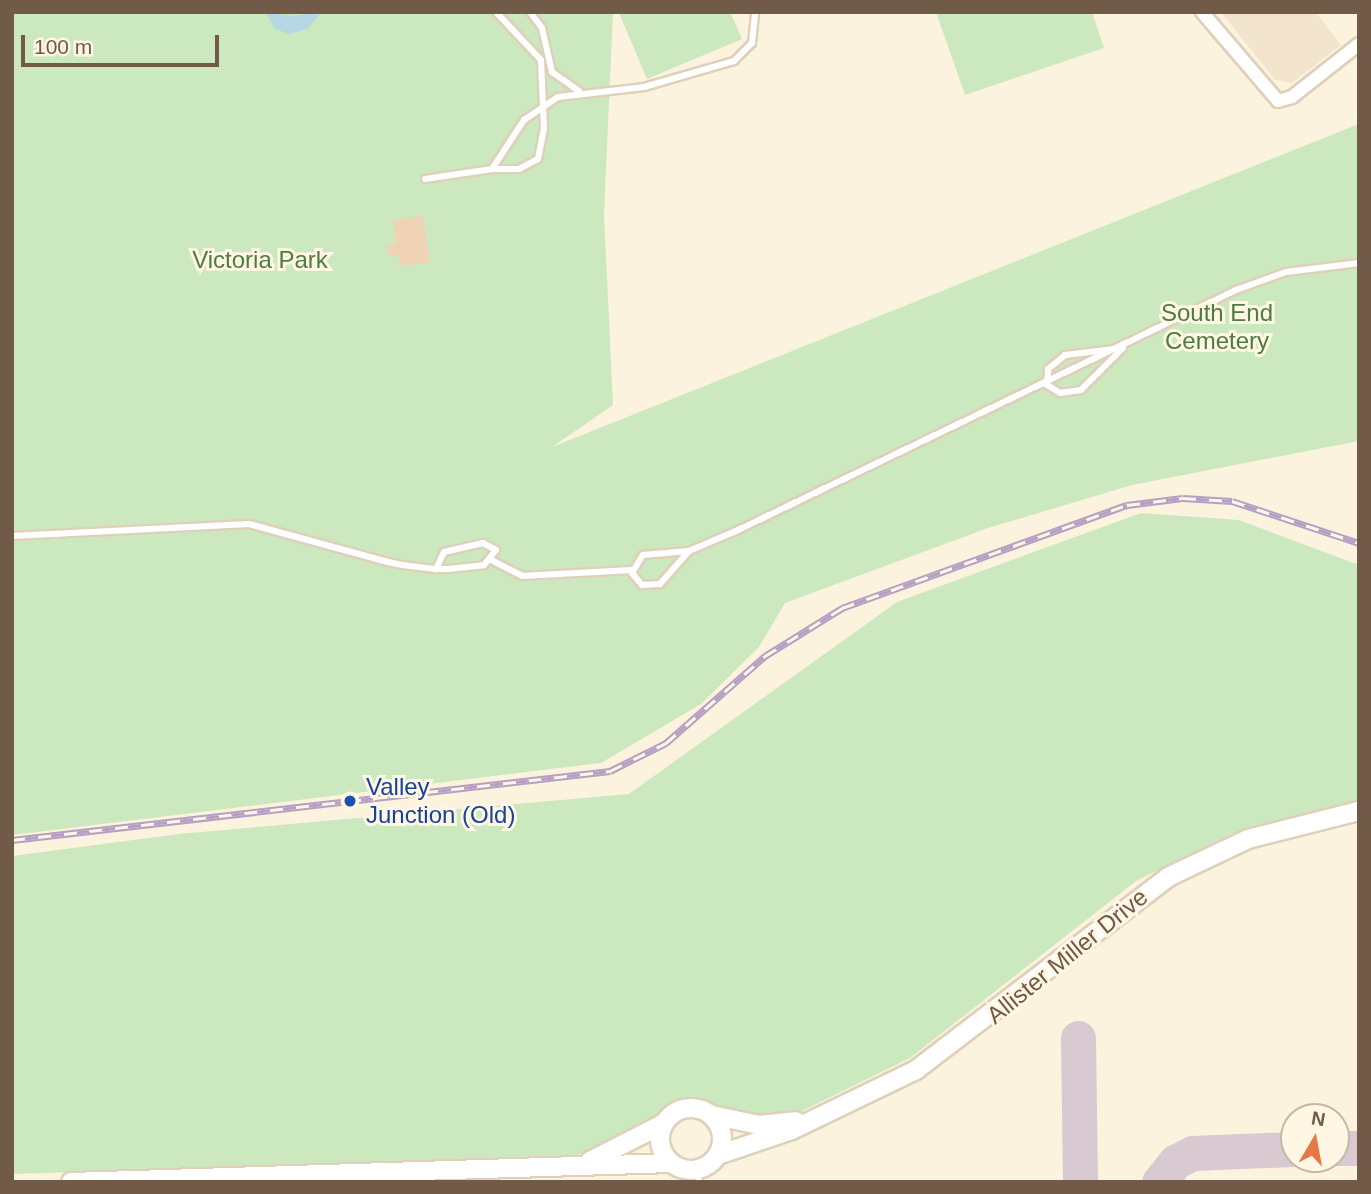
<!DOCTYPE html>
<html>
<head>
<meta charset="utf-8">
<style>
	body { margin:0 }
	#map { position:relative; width:1371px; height:1194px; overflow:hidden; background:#fcf3de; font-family:Arial,sans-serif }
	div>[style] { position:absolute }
	.residential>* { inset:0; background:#f3e5cd }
	.green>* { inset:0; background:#cbe8be }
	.water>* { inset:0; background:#b4d8e4 }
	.taxiway>* { height:35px; margin:-17.5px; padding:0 17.5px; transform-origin:17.5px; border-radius:17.5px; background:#d9c9d0 }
	.building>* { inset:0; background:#f0d3b6 }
	.roads { filter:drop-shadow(2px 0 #dfd0bb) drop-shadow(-2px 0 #dfd0bb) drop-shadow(0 2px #dfd0bb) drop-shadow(0 -2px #dfd0bb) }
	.lane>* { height:6px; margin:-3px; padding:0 3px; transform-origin:3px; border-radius:3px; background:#fff }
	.street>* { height:12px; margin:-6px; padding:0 6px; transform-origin:6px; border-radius:6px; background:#fff }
	.secondary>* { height:18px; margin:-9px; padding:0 9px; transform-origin:9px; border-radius:9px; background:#fff }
	.secondary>.ring { margin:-9px; padding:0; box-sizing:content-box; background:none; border:18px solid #fff; border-radius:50% }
	.rail>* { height:7px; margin-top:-3.5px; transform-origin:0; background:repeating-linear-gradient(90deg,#fff7e4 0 13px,#b69fc3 0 26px); box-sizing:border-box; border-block:2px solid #b69fc3 }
	.dots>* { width:19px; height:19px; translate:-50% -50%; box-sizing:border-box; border:4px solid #fff7e4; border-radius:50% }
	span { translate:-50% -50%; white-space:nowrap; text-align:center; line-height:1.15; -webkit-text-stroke:6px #fff7e4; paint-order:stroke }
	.park-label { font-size:24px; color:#4e7c42 }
	.transit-label { font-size:24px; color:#164399 }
	.left { translate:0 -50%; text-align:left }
	.street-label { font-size:24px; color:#715a47 }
	.frame { position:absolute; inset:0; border:14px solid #715a47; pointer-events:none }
	.north { position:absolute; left:1280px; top:1103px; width:70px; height:70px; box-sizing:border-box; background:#fff7e4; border:2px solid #c6b8a5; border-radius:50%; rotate:10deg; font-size:19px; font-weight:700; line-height:28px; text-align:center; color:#715a47 }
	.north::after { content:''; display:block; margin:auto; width:24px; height:32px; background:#e57844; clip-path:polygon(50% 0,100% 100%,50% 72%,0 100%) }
	.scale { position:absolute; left:21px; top:35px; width:198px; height:32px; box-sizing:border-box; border:4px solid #715a47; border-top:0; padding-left:9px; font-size:21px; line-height:24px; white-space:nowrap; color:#715a47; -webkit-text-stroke:5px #fff7e4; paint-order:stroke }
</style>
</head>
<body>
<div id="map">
	<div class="residential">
		<i style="clip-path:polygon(1221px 12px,1316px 12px,1341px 45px,1292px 83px,1275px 80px)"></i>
	</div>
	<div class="green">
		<i style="clip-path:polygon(12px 12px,613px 12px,604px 214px,613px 405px,552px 447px,1359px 124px,1359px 441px,1132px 485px,988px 528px,785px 603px,759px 647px,701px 704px,601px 763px,12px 835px)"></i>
		<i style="clip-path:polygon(730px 12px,742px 39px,647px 79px,619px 13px)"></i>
		<i style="clip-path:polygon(936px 12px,1092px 12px,1104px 48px,965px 95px)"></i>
		<i style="clip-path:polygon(1141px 513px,1239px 520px,1359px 565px,1359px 800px,1231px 834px,1136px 881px,910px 1058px,798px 1113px,747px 1116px,684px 1101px,608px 1148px,576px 1155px,12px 1174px,12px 856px,179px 834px,629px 794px,897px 602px)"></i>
	</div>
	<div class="water">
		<i style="clip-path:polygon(265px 12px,294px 16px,321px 12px,309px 28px,289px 34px,275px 29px)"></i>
	</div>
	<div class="taxiway">
		<i style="left:1078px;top:1038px;width:144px;rotate:89.2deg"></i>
		<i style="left:1336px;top:1148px;width:23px"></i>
		<i style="left:1159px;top:1182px;width:26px;rotate:-51deg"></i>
		<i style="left:1175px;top:1162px;width:20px;rotate:-27deg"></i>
		<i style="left:1193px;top:1153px;width:101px;rotate:-2.3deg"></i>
	</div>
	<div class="building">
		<i style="clip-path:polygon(423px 216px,430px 262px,400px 266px,398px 254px,388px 256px,387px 245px,396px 244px,393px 220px)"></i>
	</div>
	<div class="roads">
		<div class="lane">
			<i style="left:530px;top:12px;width:20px;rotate:53deg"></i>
			<i style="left:542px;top:28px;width:45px;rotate:77.2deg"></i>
			<i style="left:552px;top:72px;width:33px;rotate:35deg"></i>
			<i style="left:492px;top:169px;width:27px"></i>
			<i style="left:519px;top:169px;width:21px;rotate:-28deg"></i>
			<i style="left:538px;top:159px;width:31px;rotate:-79deg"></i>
			<i style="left:544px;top:129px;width:69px;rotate:-92.5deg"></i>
			<i style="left:541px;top:60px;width:66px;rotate:-133.2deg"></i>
			<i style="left:425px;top:179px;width:68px;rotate:-8.5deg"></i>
			<i style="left:492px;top:169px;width:59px;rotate:-56.9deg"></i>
			<i style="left:524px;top:120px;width:41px;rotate:-34.1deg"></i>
			<i style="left:558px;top:97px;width:87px;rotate:-6.6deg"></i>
			<i style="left:644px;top:87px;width:94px;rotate:-16.1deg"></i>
			<i style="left:734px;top:61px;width:25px;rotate:-45deg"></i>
			<i style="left:752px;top:43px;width:31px;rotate:-84deg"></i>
			<i style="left:1123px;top:348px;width:59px;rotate:135deg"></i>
			<i style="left:1081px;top:390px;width:21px;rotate:172deg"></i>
			<i style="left:1060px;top:393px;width:15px;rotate:-148deg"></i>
			<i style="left:1047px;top:385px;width:16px;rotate:-86deg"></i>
			<i style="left:1048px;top:369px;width:22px;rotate:-39deg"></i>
			<i style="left:1065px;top:355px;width:58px;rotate:-6.9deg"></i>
			<i style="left:12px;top:536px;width:237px;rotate:-2.9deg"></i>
			<i style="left:249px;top:524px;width:144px;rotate:15.3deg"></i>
			<i style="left:388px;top:562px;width:14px;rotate:12deg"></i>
			<i style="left:402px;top:565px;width:34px;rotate:7deg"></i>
			<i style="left:436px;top:569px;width:12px"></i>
			<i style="left:448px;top:569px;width:36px;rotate:-6deg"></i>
			<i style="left:484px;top:565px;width:19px;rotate:-51deg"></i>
			<i style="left:496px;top:550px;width:15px;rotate:-152deg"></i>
			<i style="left:483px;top:543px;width:40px;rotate:167deg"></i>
			<i style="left:444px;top:552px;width:19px;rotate:115deg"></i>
			<i style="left:689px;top:551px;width:44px;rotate:131.3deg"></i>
			<i style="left:660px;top:584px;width:18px;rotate:177deg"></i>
			<i style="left:642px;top:585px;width:16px;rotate:-130deg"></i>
			<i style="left:632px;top:573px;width:21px;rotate:-59deg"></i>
			<i style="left:643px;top:555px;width:46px;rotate:-5deg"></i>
			<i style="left:689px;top:551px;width:51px;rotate:-23.1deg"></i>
			<i style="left:736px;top:531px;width:555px;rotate:-25.73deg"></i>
			<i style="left:1236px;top:290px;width:53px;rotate:-19.8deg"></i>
			<i style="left:1286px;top:272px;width:74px;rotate:-7deg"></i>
			<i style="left:493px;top:561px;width:33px;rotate:27deg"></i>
			<i style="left:522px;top:576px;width:110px;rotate:-3.1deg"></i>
			<i style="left:697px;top:1170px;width:12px;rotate:81deg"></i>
		</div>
		<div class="street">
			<i style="left:1202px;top:12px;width:117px;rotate:49.5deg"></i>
			<i style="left:1278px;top:101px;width:15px;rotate:-16deg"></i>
			<i style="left:1292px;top:97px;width:85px;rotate:-38.3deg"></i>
		</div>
		<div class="secondary">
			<i class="ring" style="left:660px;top:1108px;width:44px;height:44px"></i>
			<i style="left:712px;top:1115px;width:48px;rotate:12deg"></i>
			<i style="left:759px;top:1125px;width:37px;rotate:-6deg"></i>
			<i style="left:718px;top:1155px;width:78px;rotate:-18.7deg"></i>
			<i style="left:792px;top:1130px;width:138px;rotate:-25.8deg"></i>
			<i style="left:916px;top:1070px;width:317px;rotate:-37.4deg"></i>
			<i style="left:1168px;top:877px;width:89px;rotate:-25.4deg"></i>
			<i style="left:1248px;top:839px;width:114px;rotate:-14.2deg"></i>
			<i style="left:590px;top:1161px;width:82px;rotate:-26.9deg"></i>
			<i style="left:71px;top:1182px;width:600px;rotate:-1.81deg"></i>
		</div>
	</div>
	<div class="rail">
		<i style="left:12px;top:840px;width:602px;rotate:-6.58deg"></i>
		<i style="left:610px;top:771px;width:63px;rotate:-26.6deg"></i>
		<i style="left:666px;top:743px;width:132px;rotate:-41.3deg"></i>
		<i style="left:765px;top:656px;width:91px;rotate:-31.9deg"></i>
		<i style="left:842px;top:608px;width:303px;rotate:-19.9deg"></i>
		<i style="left:1127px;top:505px;width:56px;rotate:-7.1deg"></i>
		<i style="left:1183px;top:498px;width:49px;rotate:3.5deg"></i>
		<i style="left:1232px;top:501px;width:134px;rotate:18.3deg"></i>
	</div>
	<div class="dots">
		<i style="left:350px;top:801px;background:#1a4fb4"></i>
	</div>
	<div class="park-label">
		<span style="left:260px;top:260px">Victoria Park</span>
		<span style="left:1217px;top:327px">South End<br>Cemetery</span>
	</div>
	<div class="transit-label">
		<span class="left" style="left:366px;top:801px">Valley<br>Junction (Old)</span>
	</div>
	<div class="street-label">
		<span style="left:1067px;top:956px;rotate:-39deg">Allister Miller Drive</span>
	</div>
	<div class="frame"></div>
	<div class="north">N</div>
	<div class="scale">100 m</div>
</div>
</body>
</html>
